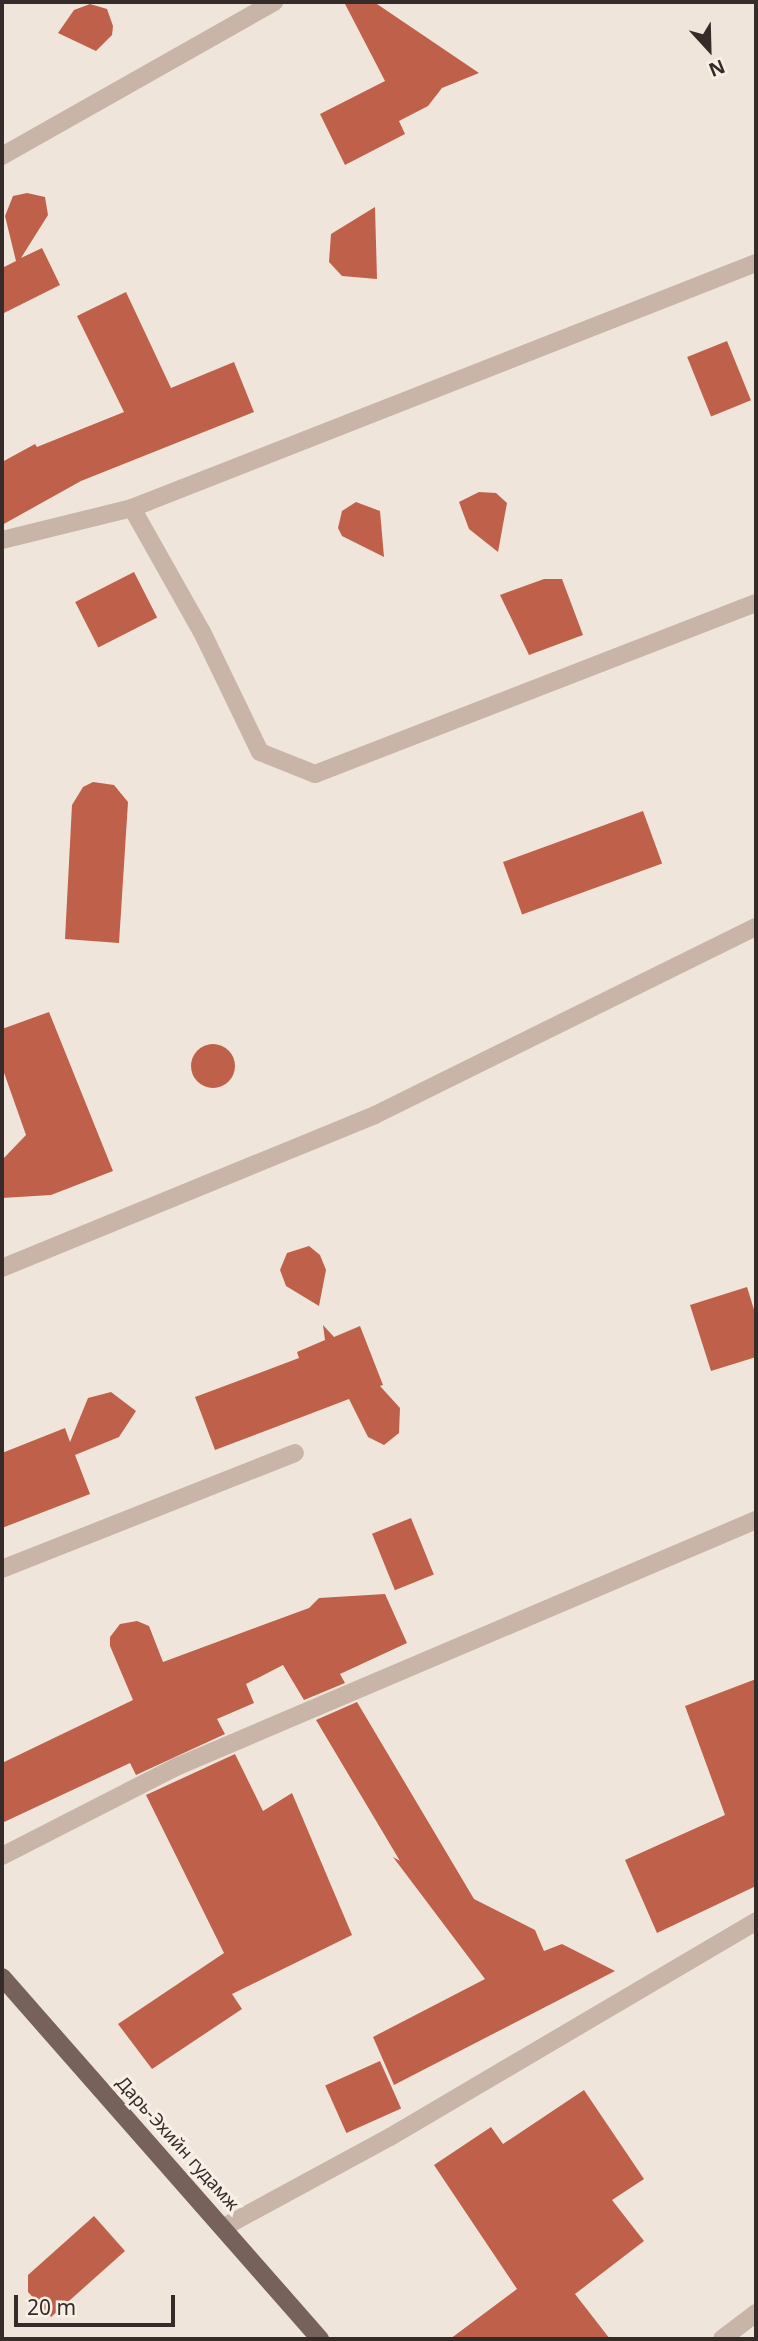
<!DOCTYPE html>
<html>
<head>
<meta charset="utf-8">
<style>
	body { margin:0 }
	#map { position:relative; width:758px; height:2341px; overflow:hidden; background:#f0e5db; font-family:"Noto Sans",sans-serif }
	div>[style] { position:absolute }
	.building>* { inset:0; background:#bf614a; transform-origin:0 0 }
	.round { border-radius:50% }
	.minor>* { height:18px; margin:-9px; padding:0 9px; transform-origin:9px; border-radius:9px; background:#c8b5a8 }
	.major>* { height:18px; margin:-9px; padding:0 9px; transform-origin:9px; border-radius:9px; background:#76625a }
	span { translate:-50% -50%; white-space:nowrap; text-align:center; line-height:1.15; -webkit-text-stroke:6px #f8f0e7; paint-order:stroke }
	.street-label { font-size:18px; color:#352b28 }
	.frame { position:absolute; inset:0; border:4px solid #352b28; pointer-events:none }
	.north { position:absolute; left:674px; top:14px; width:70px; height:70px; -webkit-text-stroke:5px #f8f0e7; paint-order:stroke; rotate:158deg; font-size:19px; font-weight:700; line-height:28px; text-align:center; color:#352b28 }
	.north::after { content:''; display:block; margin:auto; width:24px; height:32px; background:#352b28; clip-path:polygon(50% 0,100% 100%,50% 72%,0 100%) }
	.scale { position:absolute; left:14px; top:2295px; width:161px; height:32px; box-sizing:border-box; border:4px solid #352b28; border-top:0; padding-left:9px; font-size:21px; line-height:24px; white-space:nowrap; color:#352b28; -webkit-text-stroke:5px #f8f0e7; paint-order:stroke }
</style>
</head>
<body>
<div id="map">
	<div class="building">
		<i style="clip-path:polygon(344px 2px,374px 2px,479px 73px,442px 88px,428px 106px,399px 121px,405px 134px,345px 165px,320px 114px,385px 81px)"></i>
		<i style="clip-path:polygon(90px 4px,107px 9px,113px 26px,112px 35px,96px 51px,58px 33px,74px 10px)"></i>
		<i style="clip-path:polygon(27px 193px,45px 197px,48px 215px,21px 258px,42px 248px,60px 285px,2px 314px,2px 268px,16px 261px,5px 216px,13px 196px)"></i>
		<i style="clip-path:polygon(375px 207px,377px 279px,342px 276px,329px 262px,331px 234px)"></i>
		<i style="clip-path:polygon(126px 292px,171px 388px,234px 362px,254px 412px,81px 481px,2px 525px,2px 462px,35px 444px,37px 447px,124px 412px,77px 316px)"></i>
		<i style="left:727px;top:341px;width:64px;height:43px;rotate:68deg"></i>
		<i style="clip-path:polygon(479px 492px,496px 493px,507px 503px,498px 552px,469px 529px,459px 502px)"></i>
		<i style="clip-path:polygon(356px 502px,380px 511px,384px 557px,342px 536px,338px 528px,342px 511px)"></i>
		<i style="left:134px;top:572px;width:51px;height:66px;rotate:63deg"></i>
		<i style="clip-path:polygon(544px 579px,562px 579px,583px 635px,529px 655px,500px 595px)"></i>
		<i style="clip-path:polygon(93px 782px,114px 785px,128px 802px,119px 943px,65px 939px,72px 805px,83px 787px)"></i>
		<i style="left:643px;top:811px;width:56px;height:149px;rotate:70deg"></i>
		<i style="clip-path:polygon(49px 1012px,113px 1171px,51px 1195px,2px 1198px,2px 1160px,26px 1135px,2px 1067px,2px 1029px)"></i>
		<i class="round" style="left:191px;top:1044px;width:44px;height:44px"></i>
		<i style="clip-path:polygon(309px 1246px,320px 1255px,326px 1270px,319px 1306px,286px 1286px,280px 1270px,287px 1253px)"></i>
		<i style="clip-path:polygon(747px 1287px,756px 1316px,756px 1357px,711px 1371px,690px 1305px)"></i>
		<i style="clip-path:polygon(323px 1325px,334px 1337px,360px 1326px,383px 1385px,380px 1386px,400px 1408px,399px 1433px,384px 1445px,368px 1437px,349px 1399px,215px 1450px,195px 1397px,299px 1358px,297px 1352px,325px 1340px)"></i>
		<i style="clip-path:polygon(111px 1392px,136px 1411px,119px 1437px,75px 1455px,90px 1494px,2px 1528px,2px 1453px,65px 1428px,70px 1442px,88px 1398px)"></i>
		<i style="left:411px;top:1518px;width:61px;height:42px;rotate:68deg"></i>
		<i style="clip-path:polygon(385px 1594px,407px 1643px,340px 1674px,345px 1683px,304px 1700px,283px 1665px,246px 1684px,254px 1703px,217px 1719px,225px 1734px,136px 1775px,130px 1763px,2px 1823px,2px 1763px,133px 1700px,110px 1646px,110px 1637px,120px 1624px,137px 1621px,149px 1626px,163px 1662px,309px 1608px,319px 1598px)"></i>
		<i style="clip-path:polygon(756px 1679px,756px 1886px,657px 1933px,625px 1860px,725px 1815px,685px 1706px)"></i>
		<i style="clip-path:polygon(357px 1702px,474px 1899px,535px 1930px,544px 1951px,562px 1944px,615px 1971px,394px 2085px,373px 2037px,485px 1979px,393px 1857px,400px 1861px,316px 1720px)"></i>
		<i style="clip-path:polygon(235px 1754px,263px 1811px,292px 1793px,352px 1935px,232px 1994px,242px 2009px,152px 2069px,118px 2024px,224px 1953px,146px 1795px)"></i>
		<i style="left:380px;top:2061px;width:52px;height:60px;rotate:66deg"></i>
		<i style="clip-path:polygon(584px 2090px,644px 2179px,612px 2200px,644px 2241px,575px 2294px,610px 2339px,450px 2339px,517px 2289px,434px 2165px,491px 2127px,503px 2144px)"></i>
		<i style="clip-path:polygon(94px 2216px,125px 2251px,51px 2317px,28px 2292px,28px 2275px)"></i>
	</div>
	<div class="minor">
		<i style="left:2px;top:156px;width:313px;rotate:-29.5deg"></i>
		<i style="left:132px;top:508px;width:142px;rotate:60.6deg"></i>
		<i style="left:202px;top:632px;width:133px;rotate:64.2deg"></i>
		<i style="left:260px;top:752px;width:59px;rotate:21.8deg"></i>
		<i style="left:315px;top:774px;width:473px;rotate:-21.2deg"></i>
		<i style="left:2px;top:540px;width:134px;rotate:-13.8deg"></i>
		<i style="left:132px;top:508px;width:670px;rotate:-21.44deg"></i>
		<i style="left:2px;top:1268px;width:403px;rotate:-22.3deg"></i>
		<i style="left:375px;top:1115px;width:425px;rotate:-26.3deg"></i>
		<i style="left:2px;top:1569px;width:315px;rotate:-21.6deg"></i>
		<i style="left:2px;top:1856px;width:195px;rotate:-27.1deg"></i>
		<i style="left:176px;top:1767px;width:630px;rotate:-23.07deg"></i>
		<i style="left:224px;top:2227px;width:189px;rotate:-28.5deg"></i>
		<i style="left:390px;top:2137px;width:425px;rotate:-30.5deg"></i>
		<i style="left:722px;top:2339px;width:43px;rotate:-37.4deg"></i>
	</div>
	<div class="major">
		<i style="left:2px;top:1977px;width:482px;rotate:48.7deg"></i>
	</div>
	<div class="street-label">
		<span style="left:178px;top:2143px;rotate:48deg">Дарь-Эхийн гудамж</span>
	</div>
	<div class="frame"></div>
	<div class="north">N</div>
	<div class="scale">20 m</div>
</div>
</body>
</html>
